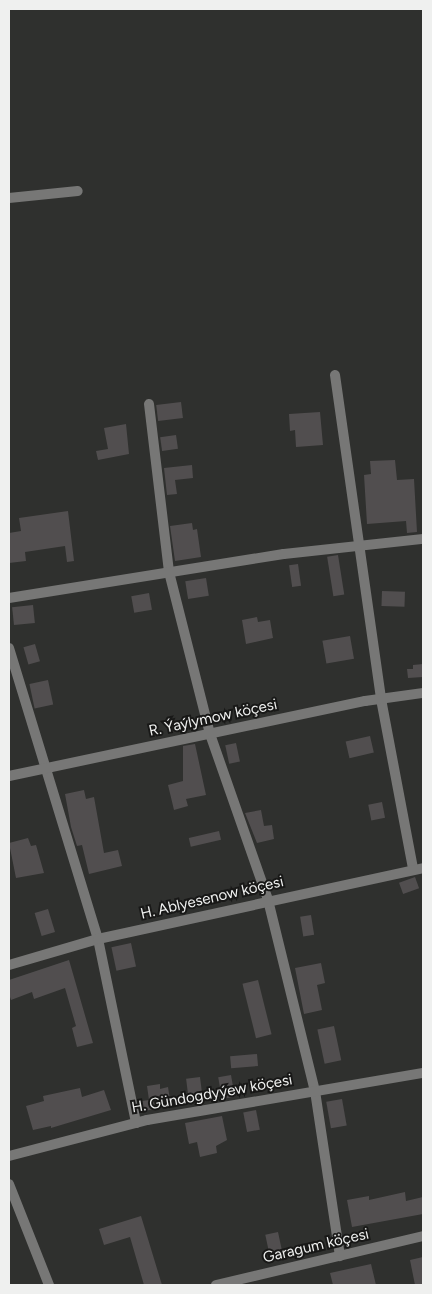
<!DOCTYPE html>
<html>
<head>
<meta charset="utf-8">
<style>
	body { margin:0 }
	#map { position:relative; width:432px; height:1294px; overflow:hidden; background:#2f302e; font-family:Figtree,sans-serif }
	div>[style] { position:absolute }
	.building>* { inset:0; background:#514e4f; transform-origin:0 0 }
	.street>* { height:10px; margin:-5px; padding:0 5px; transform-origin:5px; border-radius:5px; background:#777776 }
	span { translate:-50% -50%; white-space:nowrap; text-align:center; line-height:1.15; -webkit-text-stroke:4px #181817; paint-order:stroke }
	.street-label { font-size:15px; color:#eff0ef }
	.frame { position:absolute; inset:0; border:10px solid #eff0ef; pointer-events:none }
</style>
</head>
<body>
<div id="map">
	<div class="building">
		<i style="left:181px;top:402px;width:16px;height:25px;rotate:83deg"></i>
		<i style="clip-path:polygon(320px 412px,323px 445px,296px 447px,295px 430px,290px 431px,289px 414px)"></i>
		<i style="clip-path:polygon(126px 424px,129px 454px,98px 460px,96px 451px,108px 449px,104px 428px)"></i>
		<i style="left:176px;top:435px;width:14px;height:16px;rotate:82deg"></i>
		<i style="clip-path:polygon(395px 460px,397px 480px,414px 479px,417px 532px,407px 533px,406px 521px,367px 524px,364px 475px,371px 474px,370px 461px)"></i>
		<i style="clip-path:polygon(192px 465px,193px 478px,175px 480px,177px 494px,167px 495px,164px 468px)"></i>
		<i style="clip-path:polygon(68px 511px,74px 561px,67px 562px,65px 546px,25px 552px,26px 561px,9px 563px,9px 533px,21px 531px,19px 518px)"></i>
		<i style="clip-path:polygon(192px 523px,193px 530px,197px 529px,201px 557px,175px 561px,170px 526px)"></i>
		<i style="left:338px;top:555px;width:40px;height:11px;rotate:81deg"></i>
		<i style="left:298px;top:564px;width:22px;height:9px;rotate:82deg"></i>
		<i style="left:206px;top:578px;width:18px;height:21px;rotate:81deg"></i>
		<i style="left:382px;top:591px;width:23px;height:15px;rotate:2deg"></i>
		<i style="left:149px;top:593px;width:17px;height:18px;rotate:80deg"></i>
		<i style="left:33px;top:605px;width:18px;height:21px;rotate:84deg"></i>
		<i style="clip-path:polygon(257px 617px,258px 622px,270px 620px,273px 638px,246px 644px,242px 620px)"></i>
		<i style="left:350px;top:636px;width:23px;height:28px;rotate:80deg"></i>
		<i style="left:35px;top:644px;width:18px;height:12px;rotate:74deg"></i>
		<i style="clip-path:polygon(423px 664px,423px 677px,408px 678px,407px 669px,413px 669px,413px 665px)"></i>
		<i style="left:48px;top:680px;width:25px;height:19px;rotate:78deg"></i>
		<i style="left:370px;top:736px;width:17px;height:25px;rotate:77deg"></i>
		<i style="left:236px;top:743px;width:19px;height:11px;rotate:78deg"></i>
		<i style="clip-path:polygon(195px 744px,206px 795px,186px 799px,188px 806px,174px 810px,168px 785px,183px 781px,183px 746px)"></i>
		<i style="clip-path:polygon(84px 790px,86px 799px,94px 797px,104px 853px,118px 850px,122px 866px,89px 874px,82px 845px,77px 846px,71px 827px,65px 794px)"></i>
		<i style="left:382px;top:802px;width:16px;height:14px;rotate:79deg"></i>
		<i style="clip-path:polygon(261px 810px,264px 826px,272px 825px,274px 839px,257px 843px,245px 813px)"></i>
		<i style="left:219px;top:831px;width:9px;height:31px;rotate:77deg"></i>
		<i style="clip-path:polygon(28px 838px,31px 846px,36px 845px,44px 873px,16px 878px,9px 843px)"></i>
		<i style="left:415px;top:877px;width:12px;height:17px;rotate:70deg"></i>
		<i style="left:48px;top:909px;width:24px;height:14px;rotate:73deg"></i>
		<i style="left:311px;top:915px;width:20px;height:11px;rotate:81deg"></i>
		<i style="left:131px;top:943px;width:24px;height:20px;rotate:78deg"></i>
		<i style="clip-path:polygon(69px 960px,93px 1043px,77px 1047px,72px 1028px,76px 1026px,65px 988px,34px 999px,32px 992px,11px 1000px,9px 994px,9px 980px)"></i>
		<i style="clip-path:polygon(321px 963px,325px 983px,317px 985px,322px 1010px,304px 1014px,295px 968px)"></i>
		<i style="left:258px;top:980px;width:56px;height:16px;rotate:76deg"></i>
		<i style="left:334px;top:1026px;width:35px;height:17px;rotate:78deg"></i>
		<i style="left:257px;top:1054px;width:12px;height:27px;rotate:85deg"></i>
		<i style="left:231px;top:1075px;width:22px;height:13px;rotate:80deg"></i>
		<i style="left:200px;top:1077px;width:24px;height:14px;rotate:83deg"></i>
		<i style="clip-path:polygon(160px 1084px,160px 1089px,168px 1087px,171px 1106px,144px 1111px,142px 1101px,149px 1100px,147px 1086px)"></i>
		<i style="clip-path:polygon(80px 1088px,82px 1097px,104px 1090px,111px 1110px,51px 1128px,51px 1126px,33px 1130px,26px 1106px,44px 1101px,43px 1096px)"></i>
		<i style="left:342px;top:1099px;width:27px;height:16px;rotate:80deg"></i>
		<i style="left:256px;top:1110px;width:20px;height:13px;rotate:79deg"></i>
		<i style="clip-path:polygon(222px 1116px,227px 1140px,216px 1146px,217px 1153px,200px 1157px,197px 1142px,189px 1144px,185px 1123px)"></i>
		<i style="clip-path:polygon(405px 1192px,406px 1201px,423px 1197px,423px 1214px,352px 1227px,347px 1200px,369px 1196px,369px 1200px)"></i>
		<i style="clip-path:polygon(141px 1216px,162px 1285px,144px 1285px,130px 1237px,104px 1245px,99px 1229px)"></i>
		<i style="left:278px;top:1232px;width:25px;height:13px;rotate:78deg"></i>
		<i style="clip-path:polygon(423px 1257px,423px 1285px,415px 1285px,410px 1260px)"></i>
		<i style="clip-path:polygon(371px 1264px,376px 1285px,333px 1285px,330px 1273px)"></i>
	</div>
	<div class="street">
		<i style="left:9px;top:198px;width:69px;rotate:-5.8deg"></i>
		<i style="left:335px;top:375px;width:327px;rotate:81.9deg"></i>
		<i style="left:381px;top:699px;width:173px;rotate:79.3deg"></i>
		<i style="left:149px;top:404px;width:169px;rotate:83.2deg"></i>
		<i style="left:169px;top:572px;width:167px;rotate:75.8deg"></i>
		<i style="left:210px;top:734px;width:176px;rotate:70.7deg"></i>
		<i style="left:268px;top:900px;width:197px;rotate:76.2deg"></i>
		<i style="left:315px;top:1091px;width:167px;rotate:81.4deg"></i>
		<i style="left:9px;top:598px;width:278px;rotate:-9.1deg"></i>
		<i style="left:284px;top:554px;width:140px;rotate:-6.2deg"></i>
		<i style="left:9px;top:648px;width:304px;rotate:73deg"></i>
		<i style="left:98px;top:939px;width:188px;rotate:78.3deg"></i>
		<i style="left:9px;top:776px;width:364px;rotate:-11.9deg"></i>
		<i style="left:365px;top:701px;width:59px;rotate:-7.9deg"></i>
		<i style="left:9px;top:965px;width:93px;rotate:-16.3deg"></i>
		<i style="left:98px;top:939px;width:333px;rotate:-12.3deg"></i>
		<i style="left:9px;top:1156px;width:143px;rotate:-14.6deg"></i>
		<i style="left:147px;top:1120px;width:280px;rotate:-9.7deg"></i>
		<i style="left:9px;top:1184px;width:109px;rotate:68.4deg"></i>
		<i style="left:216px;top:1285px;width:213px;rotate:-13.3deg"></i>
	</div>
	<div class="street-label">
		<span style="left:213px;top:718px;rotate:-12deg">R. Ýaýlymow köçesi</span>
		<span style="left:212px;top:898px;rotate:-13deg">H. Ablyesenow köçesi</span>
		<span style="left:212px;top:1094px;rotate:-10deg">H. Gündogdyýew köçesi</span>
		<span style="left:316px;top:1246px;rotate:-13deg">Garagum köçesi</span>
	</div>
	<div class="frame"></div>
</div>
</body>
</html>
